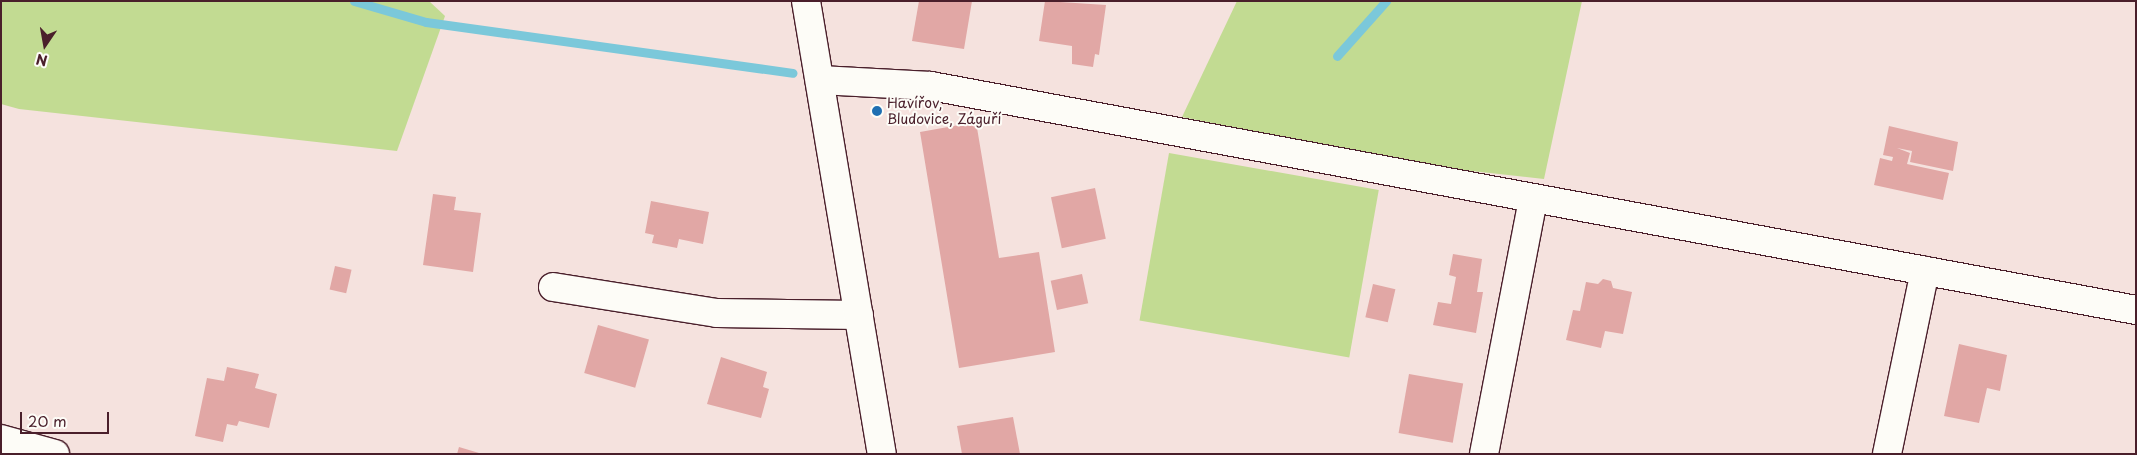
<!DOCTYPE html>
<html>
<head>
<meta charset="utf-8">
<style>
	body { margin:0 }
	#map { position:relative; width:2137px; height:455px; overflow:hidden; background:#f5e2de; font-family:"Playpen Sans",sans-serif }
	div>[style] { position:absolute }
	.green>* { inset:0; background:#c2db92; transform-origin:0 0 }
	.stream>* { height:9px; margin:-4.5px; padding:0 4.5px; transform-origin:4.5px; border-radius:4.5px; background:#7bc8da }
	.building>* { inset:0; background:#e1a7a5; transform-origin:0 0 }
	.roads { filter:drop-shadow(1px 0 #4a1f2b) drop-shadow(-1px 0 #4a1f2b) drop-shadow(0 1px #4a1f2b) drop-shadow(0 -1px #4a1f2b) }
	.minor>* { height:28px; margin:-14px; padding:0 14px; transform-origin:14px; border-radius:14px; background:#fdfcf7 }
	.tertiary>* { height:28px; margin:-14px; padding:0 14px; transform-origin:14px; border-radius:14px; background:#fdfcf7 }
	.dots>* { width:14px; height:14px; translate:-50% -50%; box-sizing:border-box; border:2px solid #fdfcf7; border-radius:50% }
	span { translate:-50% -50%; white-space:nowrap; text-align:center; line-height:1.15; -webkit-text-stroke:4px #fdfcf7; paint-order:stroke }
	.poi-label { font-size:14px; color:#4a1f2b }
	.left { translate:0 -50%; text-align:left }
	.frame { position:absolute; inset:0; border:2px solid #4a1f2b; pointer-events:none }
	.north { position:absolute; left:20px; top:20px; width:50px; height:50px; -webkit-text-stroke:4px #fdfcf7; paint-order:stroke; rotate:192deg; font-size:14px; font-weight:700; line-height:20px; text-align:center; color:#4a1f2b }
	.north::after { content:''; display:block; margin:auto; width:18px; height:22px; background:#4a1f2b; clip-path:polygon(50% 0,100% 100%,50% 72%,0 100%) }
	.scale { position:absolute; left:20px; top:412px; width:89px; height:22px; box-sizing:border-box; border:2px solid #4a1f2b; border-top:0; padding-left:6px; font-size:15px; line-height:18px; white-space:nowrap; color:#4a1f2b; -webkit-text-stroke:4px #fdfcf7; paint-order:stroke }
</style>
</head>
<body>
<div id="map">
	<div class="green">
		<i style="clip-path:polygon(1px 1px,429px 1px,445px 16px,397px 151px,19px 109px,1px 104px)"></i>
		<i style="clip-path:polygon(1237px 1px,1582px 1px,1544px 179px,1436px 167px,1182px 117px)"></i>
		<i style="left:1169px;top:153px;width:213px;height:170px;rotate:10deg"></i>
	</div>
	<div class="stream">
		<i style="left:354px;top:1px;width:75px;rotate:16.3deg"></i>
		<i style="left:426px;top:22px;width:370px;rotate:7.9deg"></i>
		<i style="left:1337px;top:56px;width:74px;rotate:-48.3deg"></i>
	</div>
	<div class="building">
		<i style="clip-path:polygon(919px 1px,972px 1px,964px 49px,912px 41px)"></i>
		<i style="clip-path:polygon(1045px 1px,1106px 5px,1099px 55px,1095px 54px,1093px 67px,1072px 64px,1072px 46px,1039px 41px)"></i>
		<i style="clip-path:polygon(976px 122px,999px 258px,1039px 252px,1055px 352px,959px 368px,920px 132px)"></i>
		<i style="clip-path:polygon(1889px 126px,1958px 142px,1953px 171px,1910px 162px,1912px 151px,1897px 148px,1910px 153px,1907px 164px,1949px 173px,1943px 200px,1874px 185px,1880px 158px,1892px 161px,1893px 157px,1883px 155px)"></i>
		<i style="left:1095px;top:188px;width:52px;height:45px;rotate:78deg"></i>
		<i style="clip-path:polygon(433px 194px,456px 197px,454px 210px,481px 213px,473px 272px,423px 265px)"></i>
		<i style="clip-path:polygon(651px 201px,709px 212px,703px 244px,679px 239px,677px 248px,652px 243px,654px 235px,645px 233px)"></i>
		<i style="clip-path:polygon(1453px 254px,1482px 259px,1477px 292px,1483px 292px,1476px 333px,1433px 325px,1438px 302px,1451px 304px,1456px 277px,1449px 275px)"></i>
		<i style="left:335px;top:266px;width:17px;height:24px;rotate:13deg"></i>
		<i style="left:1082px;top:274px;width:30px;height:32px;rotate:78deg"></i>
		<i style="clip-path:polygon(1603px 279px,1611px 281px,1613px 288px,1632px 292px,1623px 334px,1605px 331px,1601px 348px,1566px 340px,1573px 310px,1580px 311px,1586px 282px,1598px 284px)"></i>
		<i style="left:1373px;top:284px;width:23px;height:34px;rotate:13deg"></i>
		<i style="left:598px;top:325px;width:53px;height:50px;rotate:16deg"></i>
		<i style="clip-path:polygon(1959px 344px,2007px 355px,2000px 391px,1987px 388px,1979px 423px,1944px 416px)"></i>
		<i style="clip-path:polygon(721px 357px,767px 372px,763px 387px,769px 389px,761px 418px,707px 404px)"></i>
		<i style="clip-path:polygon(227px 367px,259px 374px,255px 388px,277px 394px,269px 428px,239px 421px,237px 426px,227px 424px,223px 442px,195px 436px,207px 378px,224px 381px)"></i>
		<i style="left:1409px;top:374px;width:55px;height:60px;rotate:10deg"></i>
		<i style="clip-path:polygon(1013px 417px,1020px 454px,962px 454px,957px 426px)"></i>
		<i style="clip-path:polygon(459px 447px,479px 453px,479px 454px,457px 454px)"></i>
	</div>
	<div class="roads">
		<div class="minor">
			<i style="left:820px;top:80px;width:111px;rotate:3.1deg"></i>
			<i style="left:931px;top:86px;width:1226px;rotate:10.53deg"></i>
			<i style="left:553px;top:287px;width:166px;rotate:9deg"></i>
			<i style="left:717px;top:313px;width:142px;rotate:0.8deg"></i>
			<i style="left:1px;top:439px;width:56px;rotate:15.5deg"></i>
			<i style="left:1484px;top:454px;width:260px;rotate:-79.1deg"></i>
			<i style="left:1887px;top:454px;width:187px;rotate:-78.3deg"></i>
		</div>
		<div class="tertiary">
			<i style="left:806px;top:1px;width:459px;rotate:80.5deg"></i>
		</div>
	</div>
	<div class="dots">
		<i style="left:877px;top:111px;background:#1f6fb2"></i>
	</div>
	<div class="poi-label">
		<span class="left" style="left:887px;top:111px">Havířov,<br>Bludovice, Záguří</span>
	</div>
	<div class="frame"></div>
	<div class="north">N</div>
	<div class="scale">20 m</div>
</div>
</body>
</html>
